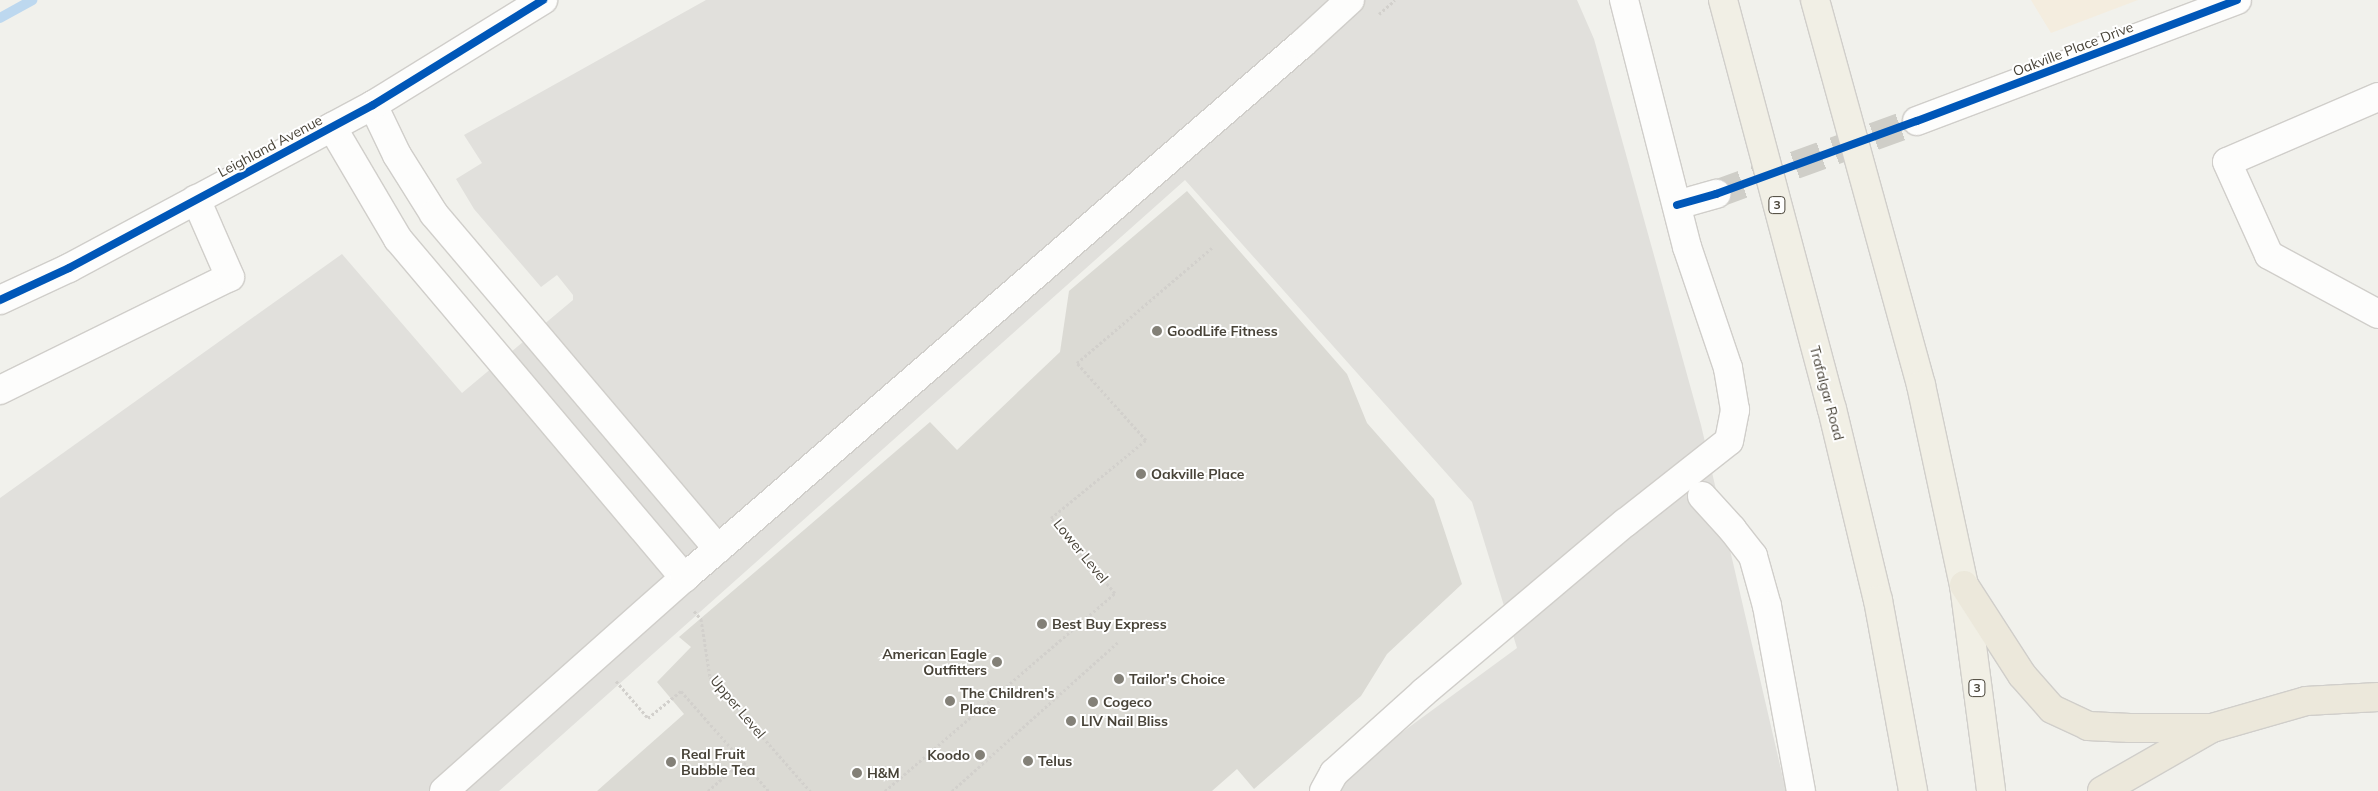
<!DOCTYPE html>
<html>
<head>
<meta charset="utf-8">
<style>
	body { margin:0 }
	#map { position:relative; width:2378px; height:791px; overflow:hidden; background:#f1f1ec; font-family:Mulish,sans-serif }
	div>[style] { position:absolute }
	.commercial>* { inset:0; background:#f4eddf }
	.parking>* { inset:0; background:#e1e0dc }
	.stream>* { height:10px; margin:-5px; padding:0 5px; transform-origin:5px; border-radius:5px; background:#bdd8ef }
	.building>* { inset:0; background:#dbdad4 }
	.minor-tunnel>* { height:28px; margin-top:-14px; transform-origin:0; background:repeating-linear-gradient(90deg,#cfcec8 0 28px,transparent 0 42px) }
	.path>* { height:3px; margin-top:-1.5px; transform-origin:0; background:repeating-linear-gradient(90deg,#d2d0cc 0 2.5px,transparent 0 5px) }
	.roads { filter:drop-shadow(1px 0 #d0ceca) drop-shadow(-1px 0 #d0ceca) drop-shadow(0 1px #d0ceca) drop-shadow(0 -1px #d0ceca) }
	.minor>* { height:28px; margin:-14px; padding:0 14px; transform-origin:14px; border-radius:14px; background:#fdfdfc }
	.major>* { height:28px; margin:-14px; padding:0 14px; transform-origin:14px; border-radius:14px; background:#f1efe5 }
	.highway>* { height:28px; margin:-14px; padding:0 14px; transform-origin:14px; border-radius:14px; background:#ece8db }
	.cycleway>* { height:8px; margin:-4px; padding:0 4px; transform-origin:4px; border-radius:4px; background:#0057b8 }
	.dots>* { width:14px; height:14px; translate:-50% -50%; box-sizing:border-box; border:2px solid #fff; border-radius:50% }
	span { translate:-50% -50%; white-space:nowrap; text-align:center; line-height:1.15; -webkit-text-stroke:4px #fff; paint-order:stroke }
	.shield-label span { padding:1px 4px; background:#fff; border:1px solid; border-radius:4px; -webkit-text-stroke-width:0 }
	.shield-label { font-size:12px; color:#484338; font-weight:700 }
	.street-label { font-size:14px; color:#484338 }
	.poi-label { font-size:14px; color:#484338; font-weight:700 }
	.left { translate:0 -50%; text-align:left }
	.right { translate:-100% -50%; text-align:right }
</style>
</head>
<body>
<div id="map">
	<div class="commercial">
		<i style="clip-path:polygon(2031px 0,2138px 0,2051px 33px)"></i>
	</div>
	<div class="parking">
		<i style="clip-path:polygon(706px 0,1577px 0,1594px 39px,1701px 425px,1786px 791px,1322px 791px,1517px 648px,1472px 502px,1185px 180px,499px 791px,0 791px,0 498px,342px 254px,462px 393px,573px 300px,573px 295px,557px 275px,541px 287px,474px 209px,456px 179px,482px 163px,464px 135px)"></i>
	</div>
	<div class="stream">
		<i style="left:0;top:18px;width:37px;rotate:-29deg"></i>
	</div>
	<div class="building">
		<i style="clip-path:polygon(1187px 191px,1347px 374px,1367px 423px,1434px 499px,1462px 584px,1387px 654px,1361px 696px,1254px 789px,1237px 769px,1212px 791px,597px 791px,684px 714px,657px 682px,691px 647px,679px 637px,930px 422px,957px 450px,1060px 352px,1069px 291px)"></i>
	</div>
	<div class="minor-tunnel">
		<i style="left:1716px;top:194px;width:214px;rotate:-20deg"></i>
	</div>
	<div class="path">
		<i style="left:1379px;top:14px;width:21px;rotate:-41deg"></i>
		<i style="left:694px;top:611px;width:11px;rotate:49deg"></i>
		<i style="left:701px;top:619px;width:59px;rotate:81.2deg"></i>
		<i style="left:710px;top:677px;width:152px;rotate:48.7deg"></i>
		<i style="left:616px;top:681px;width:49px;rotate:49.1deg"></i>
		<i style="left:648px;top:718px;width:43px;rotate:-39.3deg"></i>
		<i style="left:681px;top:691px;width:133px;rotate:48.7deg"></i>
		<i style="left:708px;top:791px;width:45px;rotate:-41.4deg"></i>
		<i style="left:885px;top:791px;width:303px;rotate:-40.7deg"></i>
		<i style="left:1115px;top:593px;width:99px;rotate:-130.5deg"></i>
		<i style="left:1051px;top:518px;width:123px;rotate:-39.4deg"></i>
		<i style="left:1146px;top:440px;width:103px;rotate:-131.9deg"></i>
		<i style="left:1077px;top:363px;width:180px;rotate:-40.5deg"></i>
		<i style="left:952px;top:791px;width:223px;rotate:-41.9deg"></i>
	</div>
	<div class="roads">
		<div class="minor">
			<i style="left:2378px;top:97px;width:164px;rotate:156.7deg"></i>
			<i style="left:2227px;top:162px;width:102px;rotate:65.7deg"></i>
			<i style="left:2269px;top:255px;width:124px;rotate:28.4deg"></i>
			<i style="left:373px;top:105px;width:55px;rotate:64.4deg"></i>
			<i style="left:397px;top:155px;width:70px;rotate:57.9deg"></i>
			<i style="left:434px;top:214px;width:439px;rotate:49.7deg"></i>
			<i style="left:1917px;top:121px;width:342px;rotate:-20.7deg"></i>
			<i style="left:332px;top:127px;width:130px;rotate:59.5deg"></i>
			<i style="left:398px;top:239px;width:444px;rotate:49.8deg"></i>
			<i style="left:1677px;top:205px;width:41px;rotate:-15.8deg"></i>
			<i style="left:0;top:300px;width:76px;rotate:-24.9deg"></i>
			<i style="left:69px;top:268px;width:345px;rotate:-28.2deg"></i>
			<i style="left:373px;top:105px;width:200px;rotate:-31.7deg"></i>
			<i style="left:0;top:390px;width:256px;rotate:-26.2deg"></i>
			<i style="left:230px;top:277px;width:85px;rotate:-113.6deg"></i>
			<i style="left:1702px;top:496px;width:45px;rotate:47.7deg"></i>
			<i style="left:1732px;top:529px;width:34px;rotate:52deg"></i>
			<i style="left:1753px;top:556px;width:52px;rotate:74.4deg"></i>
			<i style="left:1767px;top:606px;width:188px;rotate:79.6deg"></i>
			<i style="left:444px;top:791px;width:321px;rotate:-41.6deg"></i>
			<i style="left:684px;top:578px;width:817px;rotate:-40.83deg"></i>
			<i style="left:1302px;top:44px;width:65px;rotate:-42.5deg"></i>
			<i style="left:1324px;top:791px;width:21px;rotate:-61deg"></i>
			<i style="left:1334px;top:773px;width:121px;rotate:-42deg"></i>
			<i style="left:1424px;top:692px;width:263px;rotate:-40.1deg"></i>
			<i style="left:1625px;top:523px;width:132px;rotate:-38.3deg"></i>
			<i style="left:1729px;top:441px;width:32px;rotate:-79deg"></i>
			<i style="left:1735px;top:410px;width:43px;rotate:-99.5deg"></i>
			<i style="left:1728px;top:368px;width:128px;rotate:-108.7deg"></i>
			<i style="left:1687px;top:247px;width:255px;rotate:-104.3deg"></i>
		</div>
		<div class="major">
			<i style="left:1723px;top:0;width:423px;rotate:75.1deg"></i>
			<i style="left:1832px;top:409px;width:196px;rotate:76.5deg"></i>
			<i style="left:1878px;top:600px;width:194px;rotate:79.6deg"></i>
			<i style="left:1815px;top:0;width:399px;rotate:74.6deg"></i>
			<i style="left:1921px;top:385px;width:205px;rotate:77.9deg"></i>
			<i style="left:1964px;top:585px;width:208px;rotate:82.5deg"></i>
		</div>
		<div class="highway">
			<i style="left:1964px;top:585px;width:107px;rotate:57.2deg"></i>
			<i style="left:2022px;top:675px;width:45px;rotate:48.6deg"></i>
			<i style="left:2052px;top:709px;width:40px;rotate:25deg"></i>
			<i style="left:2088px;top:726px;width:42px;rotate:2.7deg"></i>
			<i style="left:2130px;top:728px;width:82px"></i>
			<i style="left:2102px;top:791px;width:127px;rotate:-29.8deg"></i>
			<i style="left:2212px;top:728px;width:98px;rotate:-16deg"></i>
			<i style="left:2306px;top:701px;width:72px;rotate:-3.2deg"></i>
		</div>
	</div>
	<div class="cycleway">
		<i style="left:1677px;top:205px;width:41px;rotate:-15.8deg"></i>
		<i style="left:1716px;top:194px;width:214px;rotate:-20deg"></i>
		<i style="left:1917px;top:121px;width:342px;rotate:-20.7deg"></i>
		<i style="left:0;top:300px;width:76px;rotate:-24.9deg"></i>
		<i style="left:69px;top:268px;width:345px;rotate:-28.2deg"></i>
		<i style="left:373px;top:105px;width:200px;rotate:-31.7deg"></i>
	</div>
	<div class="dots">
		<i style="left:1157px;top:331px;background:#838077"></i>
		<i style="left:1141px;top:474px;background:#838077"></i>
		<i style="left:1042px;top:624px;background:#838077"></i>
		<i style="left:997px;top:662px;background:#838077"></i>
		<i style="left:1119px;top:679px;background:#838077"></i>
		<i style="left:950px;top:701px;background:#838077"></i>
		<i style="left:1093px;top:702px;background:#838077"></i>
		<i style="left:1071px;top:721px;background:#838077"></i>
		<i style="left:980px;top:755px;background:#838077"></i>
		<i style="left:1028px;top:761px;background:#838077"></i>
		<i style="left:671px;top:762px;background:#838077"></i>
		<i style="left:857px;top:773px;background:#838077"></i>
	</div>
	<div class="shield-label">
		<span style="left:1777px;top:205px">3</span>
		<span style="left:1977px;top:688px">3</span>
	</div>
	<div class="street-label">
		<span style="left:2073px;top:49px;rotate:-21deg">Oakville Place Drive</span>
		<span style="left:270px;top:146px;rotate:-28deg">Leighland Avenue</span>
		<span style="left:1827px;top:393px;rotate:75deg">Trafalgar Road</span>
		<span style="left:1081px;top:551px;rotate:51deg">Lower Level</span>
		<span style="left:738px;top:707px;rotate:50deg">Upper Level</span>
	</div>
	<div class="poi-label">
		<span class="left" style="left:1167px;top:331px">GoodLife Fitness</span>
		<span class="left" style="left:1151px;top:474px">Oakville Place</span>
		<span class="left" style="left:1052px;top:624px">Best Buy Express</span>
		<span class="right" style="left:987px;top:662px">American Eagle<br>Outfitters</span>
		<span class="left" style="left:1129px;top:679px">Tailor's Choice</span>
		<span class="left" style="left:960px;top:701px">The Children's<br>Place</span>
		<span class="left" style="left:1103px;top:702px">Cogeco</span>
		<span class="left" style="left:1081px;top:721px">LIV Nail Bliss</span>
		<span class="left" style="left:681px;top:762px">Real Fruit<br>Bubble Tea</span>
		<span class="right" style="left:970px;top:755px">Koodo</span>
		<span class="left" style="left:1038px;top:761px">Telus</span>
		<span class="left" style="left:867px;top:773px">H&amp;M</span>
	</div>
</div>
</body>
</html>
